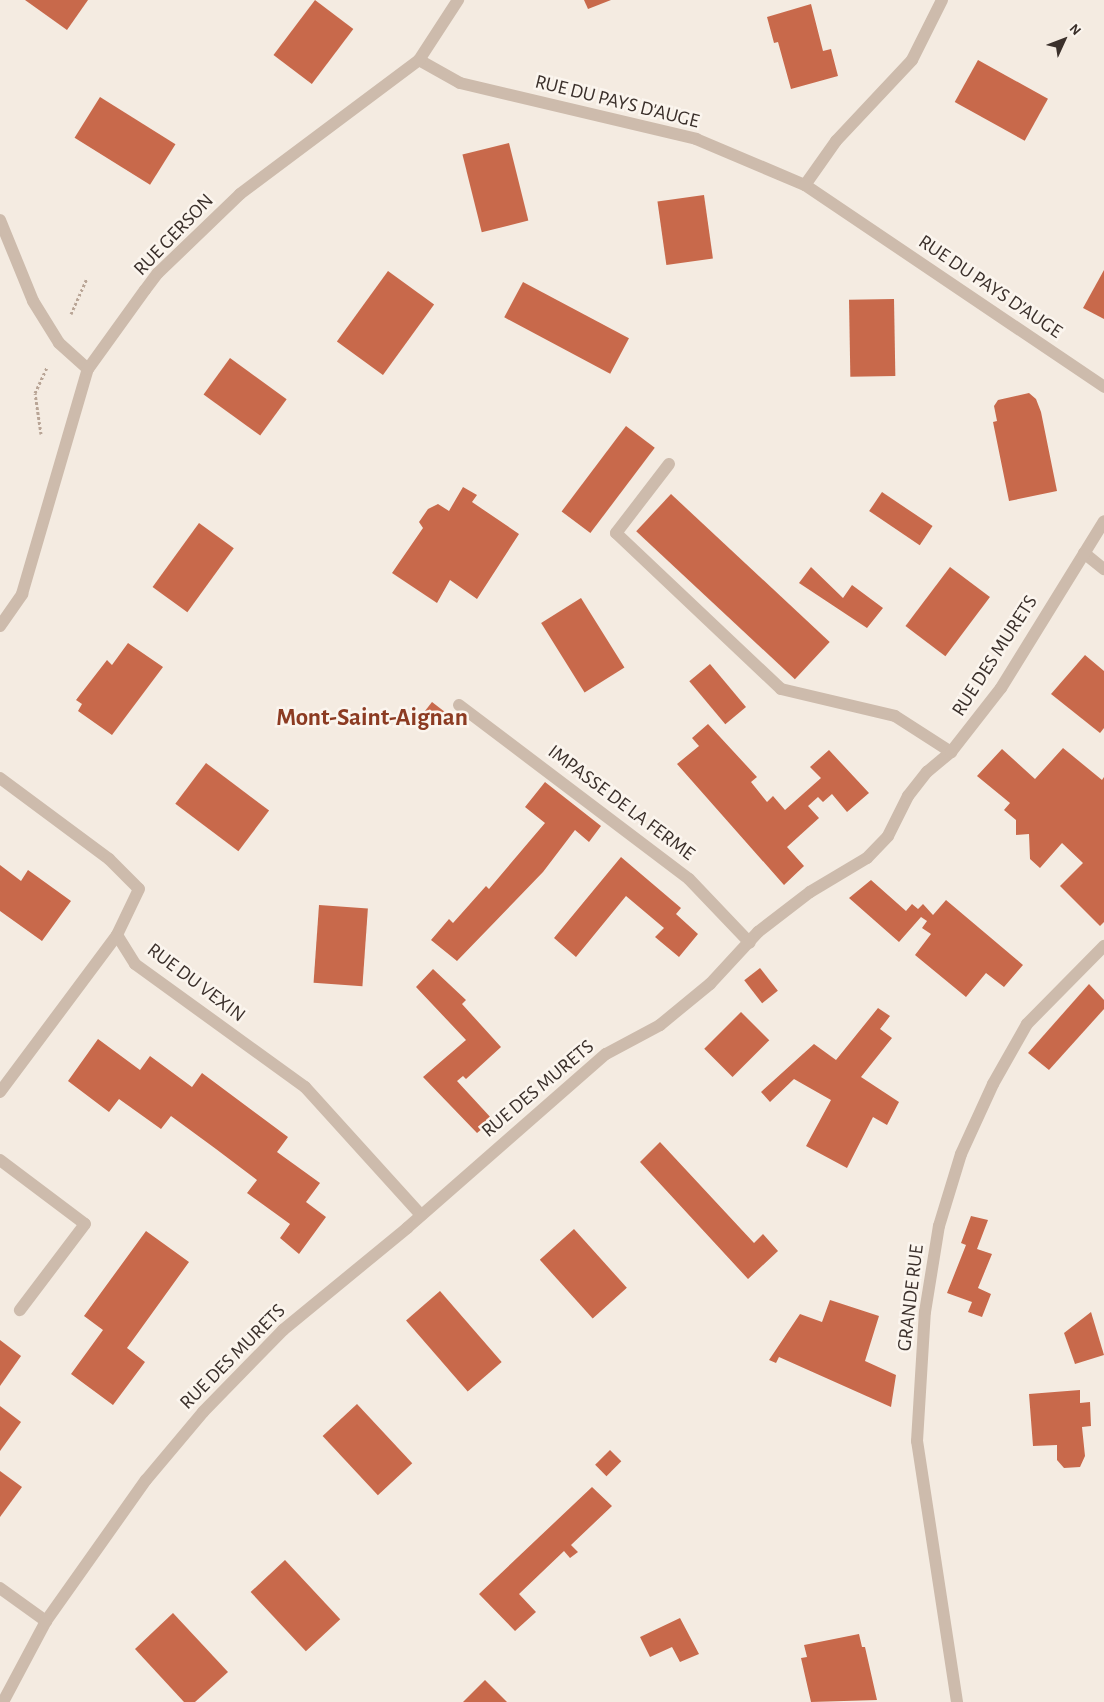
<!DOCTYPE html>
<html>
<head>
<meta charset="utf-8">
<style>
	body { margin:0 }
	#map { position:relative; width:1104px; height:1702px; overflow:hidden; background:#f4ebe1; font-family:"Alegreya Sans",sans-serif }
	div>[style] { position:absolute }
	.building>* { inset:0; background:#c8694b; transform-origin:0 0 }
	.path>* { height:3px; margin-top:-1.5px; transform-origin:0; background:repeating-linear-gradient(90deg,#b9a596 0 2.5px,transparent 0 5px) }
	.minor>* { height:12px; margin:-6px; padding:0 6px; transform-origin:6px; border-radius:6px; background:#cdbbac }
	span { translate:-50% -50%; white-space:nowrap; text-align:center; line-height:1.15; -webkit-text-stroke:5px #fbf5ee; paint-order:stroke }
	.street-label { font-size:20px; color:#3b302b }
	.district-label { font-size:25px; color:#8c3b22; font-weight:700 }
	.north { position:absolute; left:1039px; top:15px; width:50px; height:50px; -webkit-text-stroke:4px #fbf5ee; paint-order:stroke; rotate:47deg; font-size:14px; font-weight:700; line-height:20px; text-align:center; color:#3b302b }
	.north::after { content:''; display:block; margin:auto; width:18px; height:22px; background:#3b302b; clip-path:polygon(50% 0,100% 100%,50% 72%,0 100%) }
</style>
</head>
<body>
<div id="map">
	<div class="building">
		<i style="clip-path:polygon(25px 0,88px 0,67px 30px)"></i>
		<i style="left:315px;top:0;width:48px;height:69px;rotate:37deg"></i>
		<i style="clip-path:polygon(584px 0,611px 0,588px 9px)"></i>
		<i style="clip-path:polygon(811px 4px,823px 51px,831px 49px,838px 76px,791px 89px,778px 42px,774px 43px,767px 17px)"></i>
		<i style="left:978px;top:60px;width:80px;height:48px;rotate:29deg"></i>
		<i style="left:100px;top:97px;width:89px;height:48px;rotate:32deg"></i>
		<i style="left:509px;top:143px;width:80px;height:48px;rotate:76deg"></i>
		<i style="left:704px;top:195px;width:64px;height:47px;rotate:82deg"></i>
		<i style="clip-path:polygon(1104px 270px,1104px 319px,1083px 308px)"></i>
		<i style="left:388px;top:271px;width:57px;height:87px;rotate:36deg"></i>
		<i style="left:523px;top:282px;width:120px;height:40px;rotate:28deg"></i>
		<i style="left:894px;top:299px;width:77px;height:45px;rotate:89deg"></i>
		<i style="left:230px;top:358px;width:70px;height:45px;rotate:36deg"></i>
		<i style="clip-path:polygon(1029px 393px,1036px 399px,1041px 412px,1057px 491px,1009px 501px,993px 422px,997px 421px,994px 406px,998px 400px)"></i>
		<i style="left:626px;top:426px;width:36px;height:107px;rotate:37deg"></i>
		<i style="clip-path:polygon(463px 487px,477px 495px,472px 502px,519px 534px,477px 599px,450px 580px,437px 603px,392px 573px,423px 528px,419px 522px,428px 509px,438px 504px,449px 511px)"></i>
		<i style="left:882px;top:492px;width:61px;height:23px;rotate:34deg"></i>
		<i style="left:671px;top:494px;width:217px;height:51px;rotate:43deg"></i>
		<i style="left:199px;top:523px;width:43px;height:79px;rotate:36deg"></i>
		<i style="clip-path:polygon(811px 567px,843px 598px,852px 585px,883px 608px,867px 628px,799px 583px)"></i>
		<i style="left:950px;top:567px;width:50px;height:74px;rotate:37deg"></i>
		<i style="left:581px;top:598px;width:82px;height:47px;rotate:58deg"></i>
		<i style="clip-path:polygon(128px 643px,163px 667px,112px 735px,78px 711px,82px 704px,76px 700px,107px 660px,112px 665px)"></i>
		<i style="clip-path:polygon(1085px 655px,1104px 671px,1104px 728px,1100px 733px,1051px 694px)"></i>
		<i style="left:710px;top:664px;width:56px;height:27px;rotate:50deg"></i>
		<i style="left:432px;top:702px;width:16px;height:14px;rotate:38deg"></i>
		<i style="clip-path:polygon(708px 724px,757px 777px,751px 782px,767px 802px,773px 796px,785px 810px,821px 778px,810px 767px,829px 750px,869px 793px,847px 812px,832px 794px,823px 802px,818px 797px,808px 806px,819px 818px,787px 847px,804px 866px,784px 885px,677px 764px,699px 746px,692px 738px)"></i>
		<i style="clip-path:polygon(1063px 748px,1102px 780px,1104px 777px,1104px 922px,1100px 926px,1060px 886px,1083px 863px,1062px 843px,1040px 868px,1030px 859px,1029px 834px,1016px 835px,1016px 820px,1004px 810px,1010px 803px,977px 776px,1002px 749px,1035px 779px)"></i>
		<i style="left:206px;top:763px;width:79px;height:51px;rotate:37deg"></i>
		<i style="clip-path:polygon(545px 782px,601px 826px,589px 842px,575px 830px,543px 872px,457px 961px,431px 940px,449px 919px,453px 923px,486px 886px,489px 889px,545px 823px,525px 807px)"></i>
		<i style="clip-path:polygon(621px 857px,681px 908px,676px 914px,698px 934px,679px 957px,655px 937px,664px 928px,626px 896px,576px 957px,554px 938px)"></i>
		<i style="clip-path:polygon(0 865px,21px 881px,28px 870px,71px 901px,42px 941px,0 911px)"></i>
		<i style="clip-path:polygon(871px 880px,906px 911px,912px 904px,918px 909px,923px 904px,933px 915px,946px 900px,1023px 965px,1004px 987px,986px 973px,966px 997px,915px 955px,931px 934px,922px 928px,927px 921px,921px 917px,899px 942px,849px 898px)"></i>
		<i style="left:319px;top:905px;width:49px;height:78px;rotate:4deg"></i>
		<i style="left:760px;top:968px;width:29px;height:20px;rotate:52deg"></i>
		<i style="clip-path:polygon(433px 969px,466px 1000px,462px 1004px,501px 1047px,466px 1079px,463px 1076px,457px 1081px,493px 1120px,477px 1133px,423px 1077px,466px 1040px,416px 987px)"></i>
		<i style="clip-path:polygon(1089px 984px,1104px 1000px,1104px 1009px,1049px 1070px,1028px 1053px)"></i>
		<i style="clip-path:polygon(878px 1008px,890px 1016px,880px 1029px,892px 1038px,861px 1077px,899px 1102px,887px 1125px,873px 1117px,847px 1168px,806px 1146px,831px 1100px,794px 1079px,770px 1102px,761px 1092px,814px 1044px,836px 1060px)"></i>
		<i style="left:741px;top:1012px;width:40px;height:52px;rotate:45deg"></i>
		<i style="clip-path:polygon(98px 1039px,140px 1070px,150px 1056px,192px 1087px,202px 1073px,288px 1137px,277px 1152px,320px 1183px,306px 1202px,326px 1217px,299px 1254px,280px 1238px,290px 1224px,247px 1193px,257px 1180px,216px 1149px,171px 1116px,161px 1129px,119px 1099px,109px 1112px,68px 1081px)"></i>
		<i style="clip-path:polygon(660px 1142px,754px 1243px,763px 1234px,778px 1251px,748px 1279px,640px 1162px)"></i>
		<i style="clip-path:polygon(971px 1216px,988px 1220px,977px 1249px,992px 1254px,978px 1288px,991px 1294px,982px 1317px,968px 1312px,972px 1302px,947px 1293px,966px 1245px,961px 1243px)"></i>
		<i style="left:574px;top:1229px;width:79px;height:46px;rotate:48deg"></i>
		<i style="clip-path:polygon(146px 1231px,189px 1262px,127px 1348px,145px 1362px,113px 1405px,71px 1374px,103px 1330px,84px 1316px)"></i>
		<i style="left:440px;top:1291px;width:94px;height:45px;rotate:49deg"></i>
		<i style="clip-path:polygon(830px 1300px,879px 1316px,865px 1361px,896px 1375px,891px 1407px,779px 1357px,776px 1363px,769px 1360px,800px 1314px,822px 1322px)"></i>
		<i style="clip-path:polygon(1091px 1312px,1104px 1355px,1075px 1364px,1064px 1333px)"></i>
		<i style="clip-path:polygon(0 1340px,21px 1356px,0 1386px)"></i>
		<i style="clip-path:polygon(1080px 1390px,1080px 1403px,1090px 1402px,1091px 1426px,1082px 1427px,1085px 1456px,1080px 1467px,1064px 1468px,1057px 1460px,1057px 1445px,1033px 1446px,1029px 1394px)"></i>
		<i style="left:357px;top:1404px;width:81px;height:47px;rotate:47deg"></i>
		<i style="clip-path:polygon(0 1406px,21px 1422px,0 1451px)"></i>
		<i style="left:610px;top:1450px;width:16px;height:21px;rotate:45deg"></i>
		<i style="clip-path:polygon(0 1471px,22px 1487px,0 1517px)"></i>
		<i style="clip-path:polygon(592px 1487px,612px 1506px,571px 1545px,578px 1552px,570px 1558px,564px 1551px,519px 1594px,536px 1612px,515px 1631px,479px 1594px)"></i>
		<i style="left:285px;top:1560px;width:81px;height:47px;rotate:47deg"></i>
		<i style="clip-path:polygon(173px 1613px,228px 1672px,195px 1702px,184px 1702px,135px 1649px)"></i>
		<i style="clip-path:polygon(680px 1618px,699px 1654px,680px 1662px,672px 1647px,650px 1657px,640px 1637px)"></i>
		<i style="clip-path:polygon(859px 1634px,862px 1647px,865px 1647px,877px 1700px,811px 1702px,801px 1658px,807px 1657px,804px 1645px)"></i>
		<i style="clip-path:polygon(485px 1680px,507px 1702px,463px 1702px)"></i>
	</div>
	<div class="path">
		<i style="left:71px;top:314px;width:39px;rotate:-66deg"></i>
		<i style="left:41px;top:434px;width:41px;rotate:-98.3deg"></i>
		<i style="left:35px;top:393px;width:29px;rotate:-65deg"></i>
	</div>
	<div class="minor">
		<i style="left:419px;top:60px;width:47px;rotate:29.3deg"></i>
		<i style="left:460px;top:83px;width:243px;rotate:13.3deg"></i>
		<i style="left:696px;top:139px;width:118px;rotate:22.9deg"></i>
		<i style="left:805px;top:185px;width:361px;rotate:34deg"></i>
		<i style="left:805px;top:185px;width:54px;rotate:-54.8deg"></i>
		<i style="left:836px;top:141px;width:111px;rotate:-46.8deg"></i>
		<i style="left:912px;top:60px;width:67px;rotate:-63.4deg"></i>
		<i style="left:0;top:220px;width:87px;rotate:67.8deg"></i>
		<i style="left:33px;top:301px;width:49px;rotate:58.2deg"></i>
		<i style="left:59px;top:343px;width:39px;rotate:42deg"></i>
		<i style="left:669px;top:464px;width:87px;rotate:127.5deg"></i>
		<i style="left:616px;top:533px;width:227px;rotate:43.4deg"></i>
		<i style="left:781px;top:689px;width:117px;rotate:13.3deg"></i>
		<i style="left:895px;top:716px;width:67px;rotate:32.7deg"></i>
		<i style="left:1084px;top:553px;width:26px;rotate:39deg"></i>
		<i style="left:0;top:626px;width:39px;rotate:-55deg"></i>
		<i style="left:22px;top:594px;width:234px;rotate:-73.7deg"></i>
		<i style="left:88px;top:369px;width:97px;rotate:-54.2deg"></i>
		<i style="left:145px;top:290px;width:21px;rotate:-53deg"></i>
		<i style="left:158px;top:273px;width:114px;rotate:-43.9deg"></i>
		<i style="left:240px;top:194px;width:224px;rotate:-36.8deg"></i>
		<i style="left:419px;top:60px;width:72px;rotate:-57deg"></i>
		<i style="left:459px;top:705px;width:288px;rotate:37.1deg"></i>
		<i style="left:689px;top:879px;width:88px;rotate:46.4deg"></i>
		<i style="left:0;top:778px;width:136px;rotate:36.6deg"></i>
		<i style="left:109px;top:859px;width:42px;rotate:45deg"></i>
		<i style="left:139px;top:889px;width:51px;rotate:115.6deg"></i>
		<i style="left:117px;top:935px;width:34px;rotate:58deg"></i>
		<i style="left:135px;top:964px;width:210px;rotate:35.9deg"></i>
		<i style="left:305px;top:1087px;width:173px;rotate:47.8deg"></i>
		<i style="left:0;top:1092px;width:196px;rotate:-53.3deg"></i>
		<i style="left:0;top:1160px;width:106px;rotate:37deg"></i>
		<i style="left:85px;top:1224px;width:108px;rotate:127.1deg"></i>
		<i style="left:0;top:1588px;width:57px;rotate:35.7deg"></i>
		<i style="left:3px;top:1702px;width:92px;rotate:-62deg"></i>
		<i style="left:46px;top:1621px;width:173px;rotate:-54.7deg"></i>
		<i style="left:146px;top:1480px;width:89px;rotate:-50deg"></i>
		<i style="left:203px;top:1412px;width:115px;rotate:-45.7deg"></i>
		<i style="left:283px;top:1330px;width:161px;rotate:-39.4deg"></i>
		<i style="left:407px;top:1228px;width:264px;rotate:-41.2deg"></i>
		<i style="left:606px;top:1054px;width:61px;rotate:-28.2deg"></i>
		<i style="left:660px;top:1025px;width:65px;rotate:-39.4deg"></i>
		<i style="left:710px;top:984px;width:71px;rotate:-47.3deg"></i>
		<i style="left:758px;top:932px;width:66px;rotate:-37.6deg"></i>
		<i style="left:810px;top:892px;width:66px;rotate:-30.8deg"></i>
		<i style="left:867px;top:858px;width:30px;rotate:-46deg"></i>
		<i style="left:888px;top:836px;width:45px;rotate:-63.4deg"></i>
		<i style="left:908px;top:796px;width:31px;rotate:-52deg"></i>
		<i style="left:927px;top:772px;width:31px;rotate:-40deg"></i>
		<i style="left:951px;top:752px;width:81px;rotate:-52deg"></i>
		<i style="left:1001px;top:688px;width:196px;rotate:-58.3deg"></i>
		<i style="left:957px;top:1702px;width:264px;rotate:-98.7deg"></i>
		<i style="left:917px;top:1441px;width:129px;rotate:-86.5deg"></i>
		<i style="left:925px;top:1312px;width:87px;rotate:-80.8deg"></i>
		<i style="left:939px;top:1226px;width:75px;rotate:-73deg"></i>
		<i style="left:961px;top:1154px;width:77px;rotate:-65.4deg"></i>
		<i style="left:993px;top:1084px;width:69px;rotate:-60.5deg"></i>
		<i style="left:1027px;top:1024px;width:110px;rotate:-45.4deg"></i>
	</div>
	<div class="street-label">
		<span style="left:617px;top:102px;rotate:14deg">RUE DU PAYS D'AUGE</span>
		<span style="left:174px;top:235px;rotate:-46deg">RUE GERSON</span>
		<span style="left:990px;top:287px;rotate:34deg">RUE DU PAYS D'AUGE</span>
		<span style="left:995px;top:656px;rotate:-57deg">RUE DES MURETS</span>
		<span style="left:621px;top:803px;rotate:37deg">IMPASSE DE LA FERME</span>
		<span style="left:196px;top:983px;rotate:37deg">RUE DU VEXIN</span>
		<span style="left:538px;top:1089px;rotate:-40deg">RUE DES MURETS</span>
		<span style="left:911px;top:1298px;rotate:-83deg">GRANDE RUE</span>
		<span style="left:233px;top:1357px;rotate:-45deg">RUE DES MURETS</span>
	</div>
	<div class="district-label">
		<span style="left:372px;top:718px">Mont-Saint-Aignan</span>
	</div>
	<div class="north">N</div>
</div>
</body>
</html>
